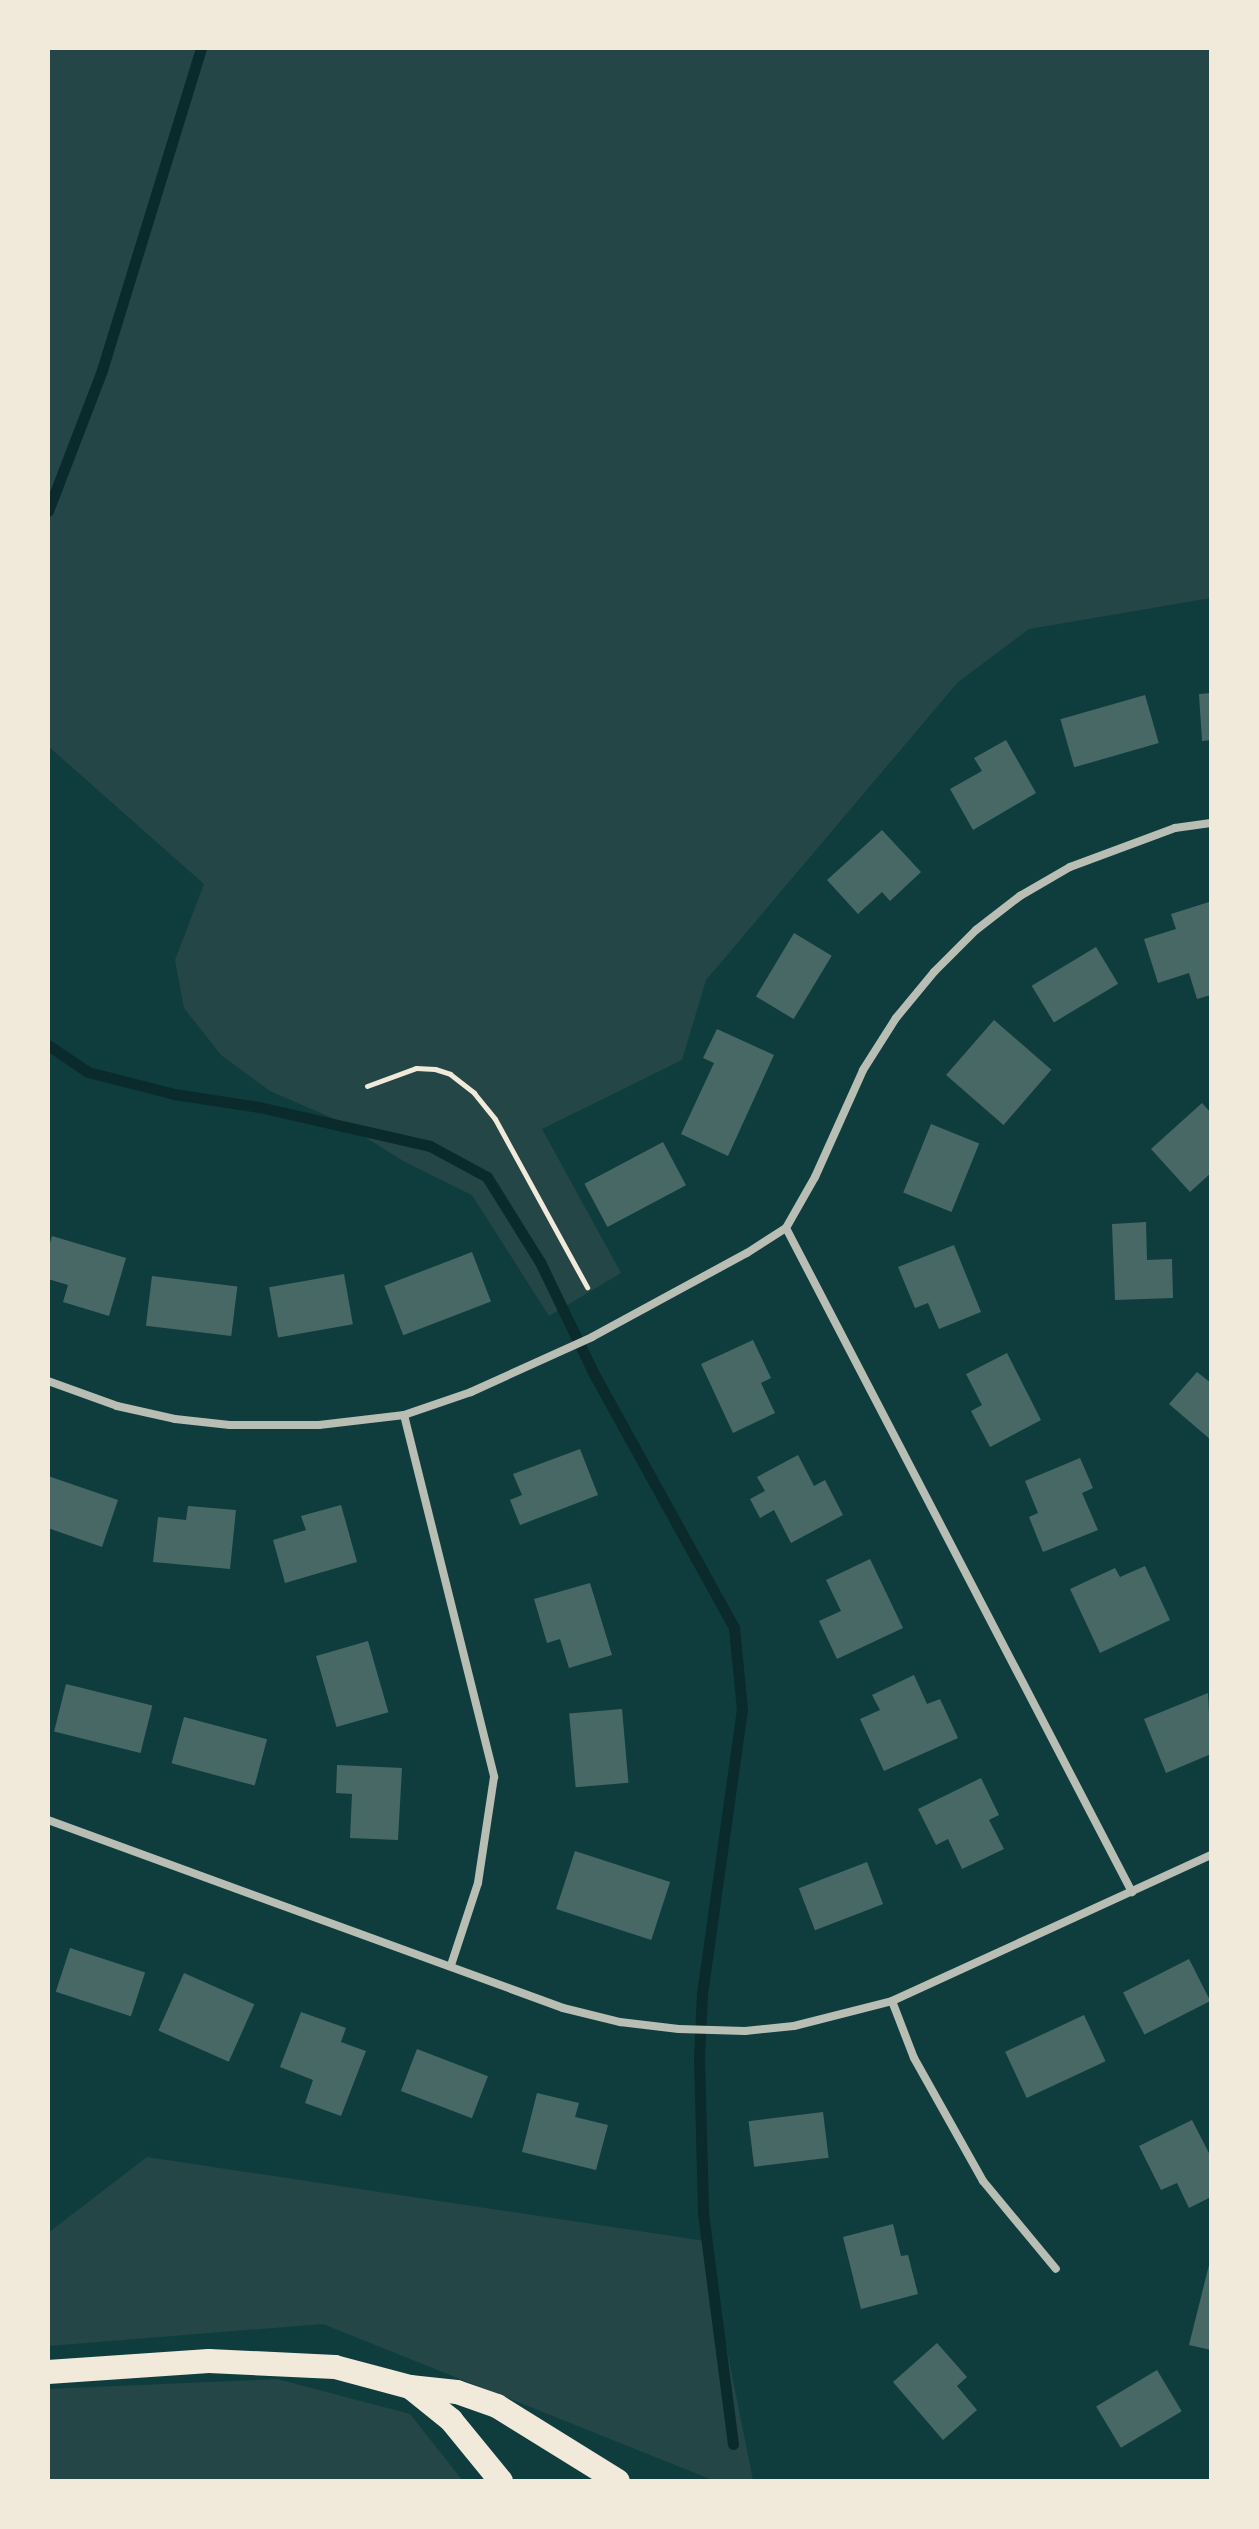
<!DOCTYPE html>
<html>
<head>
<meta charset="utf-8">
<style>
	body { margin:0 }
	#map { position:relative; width:1259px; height:2529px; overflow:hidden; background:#0f3d3e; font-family:"DM Sans",sans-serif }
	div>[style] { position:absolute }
	.green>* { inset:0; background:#244646 }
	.stream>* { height:11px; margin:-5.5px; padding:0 5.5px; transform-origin:5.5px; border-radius:5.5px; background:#0a2a2b }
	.building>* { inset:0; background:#486865; transform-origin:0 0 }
	.path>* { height:5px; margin:-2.5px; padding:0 2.5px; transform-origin:2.5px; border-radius:2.5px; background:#f1e9da }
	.minor>* { height:8px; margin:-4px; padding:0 4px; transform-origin:4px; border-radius:4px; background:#b8beb3 }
	.motorway>* { height:24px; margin:-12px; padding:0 12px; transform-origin:12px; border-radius:12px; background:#f1e9da }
	span { translate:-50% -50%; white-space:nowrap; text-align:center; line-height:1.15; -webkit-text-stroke:7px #f1e9da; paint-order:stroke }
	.frame { position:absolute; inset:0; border:50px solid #f1e9da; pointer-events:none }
</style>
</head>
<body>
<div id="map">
	<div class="green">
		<i style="clip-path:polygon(48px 48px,1211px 48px,1211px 598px,1029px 629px,958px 682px,706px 980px,682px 1060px,542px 1129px,621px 1273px,549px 1316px,472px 1195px,405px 1162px,339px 1121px,270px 1091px,221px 1055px,184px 1008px,175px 960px,204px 884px,48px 746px)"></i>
		<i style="clip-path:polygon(147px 2157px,705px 2241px,753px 2480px,715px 2481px,323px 2324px,48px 2346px,48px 2233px)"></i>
		<i style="clip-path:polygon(277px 2379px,410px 2414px,463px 2481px,48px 2481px,48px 2389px)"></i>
	</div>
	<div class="stream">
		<i style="left:48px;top:511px;width:151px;rotate:-69deg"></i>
		<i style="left:102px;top:370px;width:337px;rotate:-72.9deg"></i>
		<i style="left:48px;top:1045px;width:48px;rotate:34deg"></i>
		<i style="left:88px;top:1072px;width:89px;rotate:14.3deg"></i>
		<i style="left:174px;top:1094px;width:86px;rotate:8.7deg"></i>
		<i style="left:259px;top:1107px;width:175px;rotate:12.8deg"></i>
		<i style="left:430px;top:1146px;width:65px;rotate:28.5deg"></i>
		<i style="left:487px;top:1177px;width:100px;rotate:58.1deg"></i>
		<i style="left:540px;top:1262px;width:124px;rotate:64.3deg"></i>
		<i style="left:594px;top:1374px;width:290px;rotate:61.1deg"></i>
		<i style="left:734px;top:1628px;width:81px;rotate:84.4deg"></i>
		<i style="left:742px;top:1709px;width:289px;rotate:98deg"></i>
		<i style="left:702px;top:1995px;width:62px;rotate:92.8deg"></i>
		<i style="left:699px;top:2057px;width:156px;rotate:88.5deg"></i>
		<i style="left:703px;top:2213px;width:233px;rotate:82.6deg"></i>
	</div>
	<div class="building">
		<i style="clip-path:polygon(1211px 693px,1211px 740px,1202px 741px,1199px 694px)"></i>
		<i style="left:1145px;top:695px;width:50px;height:88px;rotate:74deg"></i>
		<i style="clip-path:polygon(1006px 740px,1036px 793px,973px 830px,950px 789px,982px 771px,974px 758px)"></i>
		<i style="clip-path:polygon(882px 830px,921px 872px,890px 901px,882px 892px,858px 914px,827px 880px)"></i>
		<i style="clip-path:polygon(1209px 902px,1211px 995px,1197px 999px,1189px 973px,1158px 983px,1144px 939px,1176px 929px,1171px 914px)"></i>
		<i style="left:794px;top:933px;width:44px;height:74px;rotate:31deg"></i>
		<i style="left:1096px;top:947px;width:43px;height:75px;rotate:59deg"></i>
		<i style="left:994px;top:1020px;width:76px;height:73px;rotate:41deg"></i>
		<i style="clip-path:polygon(717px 1029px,774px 1055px,728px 1156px,681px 1134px,714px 1063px,703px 1058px)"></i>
		<i style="clip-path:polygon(1202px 1103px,1211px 1113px,1211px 1173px,1190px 1192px,1151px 1149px)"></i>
		<i style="left:931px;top:1124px;width:52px;height:74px;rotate:22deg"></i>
		<i style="left:663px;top:1142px;width:49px;height:89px;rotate:62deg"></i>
		<i style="clip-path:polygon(1146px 1222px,1147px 1260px,1172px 1259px,1173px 1298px,1115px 1300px,1112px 1224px)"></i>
		<i style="clip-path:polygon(52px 1236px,126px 1258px,109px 1316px,63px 1302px,68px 1285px,48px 1279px,48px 1250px)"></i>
		<i style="clip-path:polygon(954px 1245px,981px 1312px,939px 1329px,928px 1303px,915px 1308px,898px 1267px)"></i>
		<i style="left:472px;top:1252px;width:53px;height:94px;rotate:69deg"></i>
		<i style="left:344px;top:1274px;width:51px;height:76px;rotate:80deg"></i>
		<i style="left:152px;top:1276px;width:86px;height:50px;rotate:7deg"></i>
		<i style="clip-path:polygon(753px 1340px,771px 1378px,761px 1383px,775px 1413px,733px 1433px,701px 1364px)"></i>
		<i style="clip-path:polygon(1007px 1353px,1041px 1420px,990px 1447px,971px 1411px,982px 1405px,966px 1374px)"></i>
		<i style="clip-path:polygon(1197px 1372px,1211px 1383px,1211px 1440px,1169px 1404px)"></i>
		<i style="clip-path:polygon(580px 1449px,598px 1495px,520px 1525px,510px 1500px,522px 1495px,513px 1474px)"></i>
		<i style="clip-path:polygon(798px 1455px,814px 1486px,825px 1480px,843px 1515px,791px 1543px,774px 1510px,760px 1518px,750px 1499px,765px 1491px,757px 1477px)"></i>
		<i style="clip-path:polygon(1080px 1458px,1093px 1488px,1082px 1493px,1098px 1530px,1043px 1552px,1029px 1517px,1038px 1513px,1025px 1481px)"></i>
		<i style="clip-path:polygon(48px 1476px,118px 1500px,102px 1547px,48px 1528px)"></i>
		<i style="clip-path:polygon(341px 1505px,357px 1562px,285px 1583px,273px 1540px,306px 1530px,301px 1516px)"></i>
		<i style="clip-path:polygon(188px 1506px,236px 1510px,230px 1569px,153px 1562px,158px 1517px,186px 1520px)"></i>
		<i style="clip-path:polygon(870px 1559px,903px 1628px,837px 1659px,819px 1621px,841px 1611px,826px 1580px)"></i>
		<i style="clip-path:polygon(1145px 1566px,1170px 1620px,1100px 1653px,1070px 1589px,1115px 1568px,1120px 1577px)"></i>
		<i style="clip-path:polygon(590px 1583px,612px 1655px,569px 1668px,560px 1639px,547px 1643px,534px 1599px)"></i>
		<i style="left:368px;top:1641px;width:74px;height:54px;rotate:74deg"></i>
		<i style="clip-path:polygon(914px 1675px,927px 1704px,940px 1699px,958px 1738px,884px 1771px,860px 1719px,880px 1710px,872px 1695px)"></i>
		<i style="left:66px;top:1684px;width:89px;height:49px;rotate:14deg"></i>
		<i style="clip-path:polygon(1208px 1693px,1211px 1754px,1166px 1773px,1144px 1719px)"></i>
		<i style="left:622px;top:1709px;width:74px;height:53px;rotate:85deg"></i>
		<i style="left:184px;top:1717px;width:86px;height:48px;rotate:15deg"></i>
		<i style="clip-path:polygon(337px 1765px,402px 1768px,398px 1840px,350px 1838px,352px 1794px,336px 1793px)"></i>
		<i style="clip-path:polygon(981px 1778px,999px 1815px,989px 1820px,1004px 1849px,962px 1869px,948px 1839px,936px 1845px,918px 1809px)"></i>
		<i style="left:575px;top:1851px;width:100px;height:61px;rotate:18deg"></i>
		<i style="left:867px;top:1862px;width:45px;height:73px;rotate:69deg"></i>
		<i style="left:70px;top:1948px;width:79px;height:46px;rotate:18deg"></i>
		<i style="left:1189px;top:1959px;width:47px;height:74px;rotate:63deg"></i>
		<i style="left:184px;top:1973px;width:77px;height:63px;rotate:24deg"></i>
		<i style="clip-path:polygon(301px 2012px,346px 2028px,341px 2042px,366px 2051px,341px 2116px,305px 2103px,313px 2080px,280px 2067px)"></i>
		<i style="left:1084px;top:2015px;width:51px;height:87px;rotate:65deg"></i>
		<i style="left:417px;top:2049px;width:76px;height:45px;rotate:21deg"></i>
		<i style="clip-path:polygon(537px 2093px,579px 2103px,575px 2117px,608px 2125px,596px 2170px,522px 2152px)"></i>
		<i style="left:823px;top:2112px;width:46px;height:75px;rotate:83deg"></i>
		<i style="clip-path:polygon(1192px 2120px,1211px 2157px,1211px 2197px,1189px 2208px,1177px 2183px,1161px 2190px,1139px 2146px)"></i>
		<i style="clip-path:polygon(893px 2224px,901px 2256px,908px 2255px,918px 2294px,861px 2309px,843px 2237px)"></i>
		<i style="clip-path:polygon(1210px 2261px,1211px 2262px,1211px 2350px,1189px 2345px)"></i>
		<i style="clip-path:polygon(937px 2343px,967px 2377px,957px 2386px,977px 2410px,943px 2440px,893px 2382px)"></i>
		<i style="left:1157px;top:2370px;width:48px;height:71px;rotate:59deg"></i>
	</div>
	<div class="path">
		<i style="left:367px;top:1086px;width:52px;rotate:-20.2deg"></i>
		<i style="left:416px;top:1068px;width:19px;rotate:3deg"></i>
		<i style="left:435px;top:1069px;width:16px;rotate:18deg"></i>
		<i style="left:450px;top:1074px;width:31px;rotate:38deg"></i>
		<i style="left:474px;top:1093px;width:33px;rotate:51deg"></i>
		<i style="left:495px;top:1119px;width:192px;rotate:61.3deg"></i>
	</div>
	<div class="minor">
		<i style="left:786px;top:1228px;width:749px;rotate:62.48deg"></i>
		<i style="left:48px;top:1381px;width:73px;rotate:19.9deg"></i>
		<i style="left:117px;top:1406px;width:59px;rotate:12.6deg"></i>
		<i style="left:175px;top:1419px;width:55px;rotate:6.2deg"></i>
		<i style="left:230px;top:1425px;width:89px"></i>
		<i style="left:319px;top:1425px;width:86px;rotate:-6.7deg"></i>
		<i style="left:404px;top:1415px;width:71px;rotate:-18.9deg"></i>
		<i style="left:471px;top:1392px;width:133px;rotate:-24.4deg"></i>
		<i style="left:592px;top:1337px;width:176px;rotate:-28.5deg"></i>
		<i style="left:747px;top:1253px;width:46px;rotate:-32.7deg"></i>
		<i style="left:786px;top:1228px;width:59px;rotate:-60.4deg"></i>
		<i style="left:815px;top:1177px;width:117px;rotate:-65.8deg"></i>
		<i style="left:863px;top:1070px;width:62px;rotate:-57.6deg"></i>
		<i style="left:896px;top:1018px;width:60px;rotate:-50.4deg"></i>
		<i style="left:934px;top:972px;width:59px;rotate:-45deg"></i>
		<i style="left:976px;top:930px;width:56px;rotate:-37.7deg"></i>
		<i style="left:1020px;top:896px;width:58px;rotate:-30.1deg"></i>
		<i style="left:1070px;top:867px;width:112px;rotate:-20.4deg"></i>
		<i style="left:1175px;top:828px;width:36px;rotate:-8deg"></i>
		<i style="left:404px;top:1415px;width:373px;rotate:76deg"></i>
		<i style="left:494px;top:1777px;width:107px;rotate:98.6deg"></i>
		<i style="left:478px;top:1883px;width:86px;rotate:108.2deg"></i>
		<i style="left:48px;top:1820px;width:548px;rotate:20.05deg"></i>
		<i style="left:563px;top:2008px;width:59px;rotate:13.8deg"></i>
		<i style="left:620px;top:2022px;width:59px;rotate:6.8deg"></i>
		<i style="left:679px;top:2029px;width:66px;rotate:1.7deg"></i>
		<i style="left:745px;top:2031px;width:49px;rotate:-5.8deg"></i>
		<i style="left:794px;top:2026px;width:101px;rotate:-14.3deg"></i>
		<i style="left:892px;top:2001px;width:351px;rotate:-24.6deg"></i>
		<i style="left:892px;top:2001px;width:61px;rotate:68.9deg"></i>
		<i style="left:914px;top:2058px;width:141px;rotate:60.7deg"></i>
		<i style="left:983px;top:2181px;width:114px;rotate:50.3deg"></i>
	</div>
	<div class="motorway">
		<i style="left:48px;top:2372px;width:161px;rotate:-3.9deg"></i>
		<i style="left:209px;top:2361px;width:126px;rotate:2.7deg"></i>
		<i style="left:335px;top:2367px;width:78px;rotate:14.9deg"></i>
		<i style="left:410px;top:2387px;width:53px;rotate:38.8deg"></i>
		<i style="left:451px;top:2420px;width:79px;rotate:50.7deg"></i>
		<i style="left:410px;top:2387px;width:47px;rotate:6.1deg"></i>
		<i style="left:457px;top:2392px;width:42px;rotate:19.3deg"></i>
		<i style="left:497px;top:2406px;width:142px;rotate:31.8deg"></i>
	</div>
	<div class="frame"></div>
</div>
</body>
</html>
